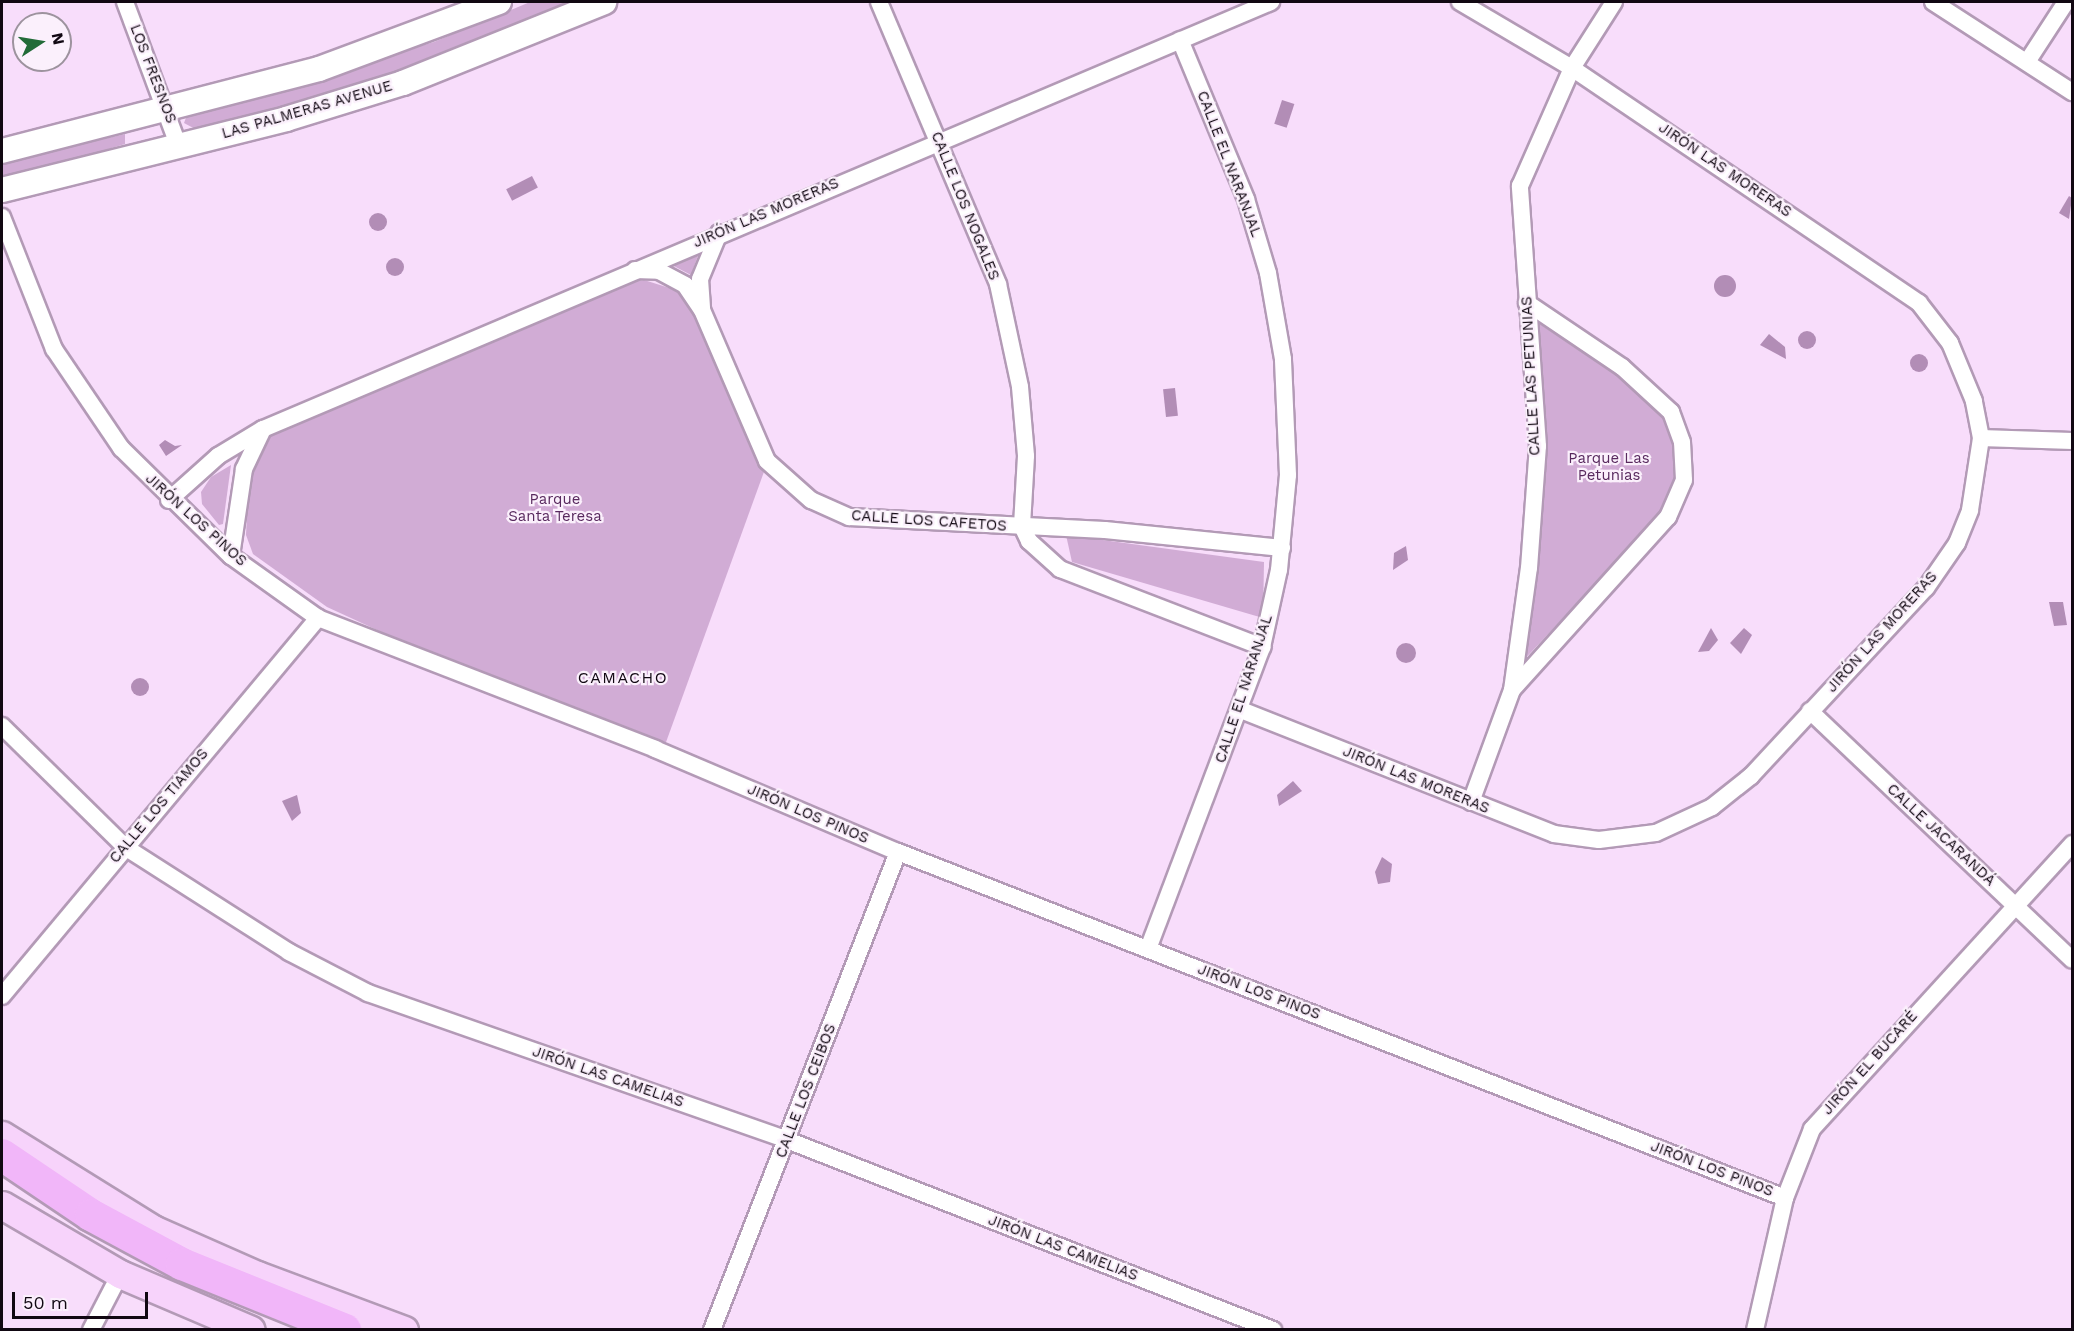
<!DOCTYPE html>
<html>
<head>
<meta charset="utf-8">
<style>
	body { margin:0 }
	#map { position:relative; width:2074px; height:1331px; overflow:hidden; background:#f8ddfb; font-family:"Work Sans",sans-serif }
	div>[style] { position:absolute }
	.green>* { inset:0; background:#d1acd5 }
	.water>* { inset:0; background:#b28db6; transform-origin:0 0 }
	.round { border-radius:50% }
	.roads { filter:drop-shadow(2px 0 #b39ab6) drop-shadow(-2px 0 #b39ab6) drop-shadow(0 2px #b39ab6) drop-shadow(0 -2px #b39ab6) }
	.minor>* { height:16px; margin:-8px; padding:0 8px; transform-origin:8px; border-radius:8px; background:#fff }
	.secondary>* { height:24px; margin:-12px; padding:0 12px; transform-origin:12px; border-radius:12px; background:#fff }
	.primary>* { height:27px; margin:-13.5px; padding:0 13.5px; transform-origin:13.5px; border-radius:13.5px; background:#f7d3fb }
	.motorway>* { height:32px; margin:-16px; padding:0 16px; transform-origin:16px; border-radius:16px; background:#f1b6f9 }
	span { translate:-50% -50%; white-space:nowrap; text-align:center; line-height:1.15; -webkit-text-stroke:4.5px #fbf0fc; paint-order:stroke }
	.street-label { font-size:15px; color:#110812 }
	.park-label { font-size:15px; color:#58295e }
	.neighbourhood-label { font-size:16px; color:#110812; letter-spacing:1.5px }
	.frame { position:absolute; inset:0; border:3px solid #110812; pointer-events:none }
	.north { position:absolute; left:12px; top:12px; width:60px; height:60px; box-sizing:border-box; background:#fbf0fc; border:2px solid #9d939e; border-radius:50%; rotate:78deg; font-size:16px; font-weight:700; line-height:24px; text-align:center; color:#110812 }
	.north::after { content:''; display:block; margin:auto; width:21px; height:27px; background:#226b38; clip-path:polygon(50% 0,100% 100%,50% 72%,0 100%) }
	.scale { position:absolute; left:12px; top:1292px; width:136px; height:27px; box-sizing:border-box; border:3px solid #110812; border-top:0; padding-left:8px; font-size:18px; line-height:21px; white-space:nowrap; color:#110812; -webkit-text-stroke:4px #fbf0fc; paint-order:stroke }
</style>
</head>
<body>
<div id="map">
	<div class="green">
		<i style="clip-path:polygon(530px 2px,580px 2px,395px 76px,199px 131px,184px 123px,187px 115px,434px 42px)"></i>
		<i style="clip-path:polygon(125px 134px,125px 144px,2px 181px,2px 161px,71px 141px,83px 144px)"></i>
		<i style="clip-path:polygon(700px 250px,691px 275px,668px 263px)"></i>
		<i style="clip-path:polygon(644px 280px,679px 291px,696px 312px,765px 469px,665px 745px,401px 641px,327px 607px,253px 554px,246px 535px,248px 495px,256px 456px,272px 428px,616px 282px)"></i>
		<i style="clip-path:polygon(1538px 323px,1619px 375px,1664px 414px,1674px 441px,1676px 477px,1664px 510px,1520px 664px,1545px 446px)"></i>
		<i style="clip-path:polygon(231px 465px,223px 524px,219px 525px,202px 504px,201px 492px,211px 477px)"></i>
		<i style="clip-path:polygon(1066px 535px,1264px 562px,1263px 618px,1072px 562px)"></i>
	</div>
	<div class="water">
		<i style="left:1282px;top:100px;width:13px;height:25px;rotate:18deg"></i>
		<i style="left:532px;top:176px;width:13px;height:29px;rotate:63deg"></i>
		<i style="clip-path:polygon(2069px 196px,2072px 198px,2069px 219px,2059px 213px)"></i>
		<i class="round" style="left:369px;top:213px;width:18px;height:18px"></i>
		<i class="round" style="left:386px;top:258px;width:18px;height:18px"></i>
		<i class="round" style="left:1714px;top:275px;width:22px;height:22px"></i>
		<i class="round" style="left:1798px;top:331px;width:18px;height:18px"></i>
		<i style="clip-path:polygon(1769px 334px,1785px 347px,1786px 359px,1760px 345px)"></i>
		<i class="round" style="left:1910px;top:354px;width:18px;height:18px"></i>
		<i style="left:1175px;top:388px;width:28px;height:12px;rotate:84deg"></i>
		<i style="clip-path:polygon(165px 440px,175px 446px,182px 445px,166px 456px,159px 445px)"></i>
		<i style="clip-path:polygon(1406px 546px,1408px 560px,1393px 570px,1394px 553px)"></i>
		<i style="clip-path:polygon(2049px 602px,2063px 602px,2067px 625px,2054px 626px)"></i>
		<i style="clip-path:polygon(1711px 628px,1718px 640px,1709px 651px,1698px 652px)"></i>
		<i style="clip-path:polygon(1744px 628px,1752px 635px,1741px 654px,1730px 643px)"></i>
		<i class="round" style="left:1396px;top:643px;width:20px;height:20px"></i>
		<i class="round" style="left:131px;top:678px;width:18px;height:18px"></i>
		<i style="clip-path:polygon(1293px 781px,1302px 791px,1279px 806px,1277px 795px)"></i>
		<i style="clip-path:polygon(297px 795px,301px 813px,292px 821px,282px 801px)"></i>
		<i style="clip-path:polygon(1382px 857px,1392px 864px,1390px 882px,1378px 884px,1375px 872px)"></i>
	</div>
	<div class="roads">
		<div class="minor">
			<i style="left:125px;top:2px;width:155px;rotate:69.6deg"></i>
			<i style="left:879px;top:2px;width:306px;rotate:67.1deg"></i>
			<i style="left:998px;top:284px;width:105px;rotate:77.9deg"></i>
			<i style="left:1020px;top:387px;width:69px;rotate:85deg"></i>
			<i style="left:1026px;top:456px;width:70px;rotate:93.3deg"></i>
			<i style="left:1022px;top:526px;width:17px;rotate:65deg"></i>
			<i style="left:1029px;top:541px;width:42px;rotate:42.1deg"></i>
			<i style="left:1060px;top:569px;width:217px;rotate:21.1deg"></i>
			<i style="left:1933px;top:2px;width:166px;rotate:32.9deg"></i>
			<i style="left:2027px;top:62px;width:72px;rotate:-57deg"></i>
			<i style="left:2px;top:217px;width:142px;rotate:68.5deg"></i>
			<i style="left:54px;top:349px;width:120px;rotate:55.9deg"></i>
			<i style="left:121px;top:448px;width:154px;rotate:44.5deg"></i>
			<i style="left:231px;top:556px;width:107px;rotate:35.5deg"></i>
			<i style="left:318px;top:618px;width:362px;rotate:21.2deg"></i>
			<i style="left:655px;top:749px;width:264px;rotate:23deg"></i>
			<i style="left:898px;top:852px;width:952px;rotate:21.31deg"></i>
			<i style="left:719px;top:233px;width:50px;rotate:112.4deg"></i>
			<i style="left:700px;top:279px;width:31px;rotate:86deg"></i>
			<i style="left:702px;top:310px;width:164px;rotate:66.7deg"></i>
			<i style="left:767px;top:461px;width:59px;rotate:41.6deg"></i>
			<i style="left:811px;top:500px;width:42px;rotate:24.1deg"></i>
			<i style="left:849px;top:517px;width:256px;rotate:2.9deg"></i>
			<i style="left:1105px;top:530px;width:178px;rotate:5.8deg"></i>
			<i style="left:635px;top:270px;width:24px;rotate:2deg"></i>
			<i style="left:659px;top:271px;width:30px;rotate:28deg"></i>
			<i style="left:685px;top:285px;width:29px;rotate:56deg"></i>
			<i style="left:1981px;top:438px;width:91px;rotate:1.9deg"></i>
			<i style="left:169px;top:500px;width:66px;rotate:-41.9deg"></i>
			<i style="left:218px;top:456px;width:52px;rotate:-31deg"></i>
			<i style="left:263px;top:429px;width:1095px;rotate:-22.96deg"></i>
			<i style="left:231px;top:556px;width:88px;rotate:-81.5deg"></i>
			<i style="left:244px;top:469px;width:44px;rotate:-64.6deg"></i>
			<i style="left:1512px;top:690px;width:233px;rotate:-48deg"></i>
			<i style="left:1668px;top:517px;width:40px;rotate:-66.6deg"></i>
			<i style="left:1684px;top:480px;width:38px;rotate:-93deg"></i>
			<i style="left:1682px;top:442px;width:32px;rotate:-110deg"></i>
			<i style="left:1671px;top:412px;width:67px;rotate:-137.4deg"></i>
			<i style="left:1622px;top:367px;width:115px;rotate:-146deg"></i>
			<i style="left:1241px;top:710px;width:337px;rotate:21.6deg"></i>
			<i style="left:1554px;top:834px;width:45px;rotate:7.6deg"></i>
			<i style="left:1599px;top:840px;width:57px;rotate:-7deg"></i>
			<i style="left:1656px;top:833px;width:62px;rotate:-24.9deg"></i>
			<i style="left:1712px;top:807px;width:50px;rotate:-38.5deg"></i>
			<i style="left:1751px;top:776px;width:257px;rotate:-47.1deg"></i>
			<i style="left:1926px;top:588px;width:55px;rotate:-55.4deg"></i>
			<i style="left:1957px;top:543px;width:35px;rotate:-68deg"></i>
			<i style="left:1970px;top:510px;width:73px;rotate:-81.3deg"></i>
			<i style="left:1981px;top:438px;width:38px;rotate:-101deg"></i>
			<i style="left:1974px;top:401px;width:63px;rotate:-112.5deg"></i>
			<i style="left:1950px;top:343px;width:51px;rotate:-127.8deg"></i>
			<i style="left:1919px;top:303px;width:419px;rotate:-145.9deg"></i>
			<i style="left:1572px;top:68px;width:130px;rotate:-149.5deg"></i>
			<i style="left:1810px;top:711px;width:361px;rotate:43.5deg"></i>
			<i style="left:2px;top:726px;width:173px;rotate:44.5deg"></i>
			<i style="left:125px;top:847px;width:195px;rotate:32.6deg"></i>
			<i style="left:289px;top:952px;width:89px;rotate:27.4deg"></i>
			<i style="left:368px;top:993px;width:444px;rotate:19.3deg"></i>
			<i style="left:787px;top:1140px;width:522px;rotate:21.35deg"></i>
			<i style="left:1471px;top:802px;width:119px;rotate:-69.9deg"></i>
			<i style="left:1512px;top:690px;width:123px;rotate:-82.1deg"></i>
			<i style="left:1529px;top:568px;width:122px;rotate:-85.8deg"></i>
			<i style="left:1538px;top:446px;width:261px;rotate:-94deg"></i>
			<i style="left:1520px;top:186px;width:129px;rotate:-66.2deg"></i>
			<i style="left:1572px;top:68px;width:78px;rotate:-57.5deg"></i>
			<i style="left:1148px;top:949px;width:323px;rotate:-69.3deg"></i>
			<i style="left:1262px;top:647px;width:79px;rotate:-77.6deg"></i>
			<i style="left:1279px;top:570px;width:95px;rotate:-84.6deg"></i>
			<i style="left:1288px;top:475px;width:116px;rotate:-92.5deg"></i>
			<i style="left:1283px;top:359px;width:87px;rotate:-99.9deg"></i>
			<i style="left:1268px;top:273px;width:77px;rotate:-106.6deg"></i>
			<i style="left:1246px;top:199px;width:172px;rotate:-112.5deg"></i>
			<i style="left:2px;top:996px;width:493px;rotate:-50.1deg"></i>
			<i style="left:91px;top:1330px;width:63px;rotate:-62.6deg"></i>
			<i style="left:712px;top:1330px;width:513px;rotate:-68.74deg"></i>
			<i style="left:1755px;top:1330px;width:135px;rotate:-77.2deg"></i>
			<i style="left:1785px;top:1198px;width:74px;rotate:-68.6deg"></i>
			<i style="left:1812px;top:1129px;width:386px;rotate:-47.6deg"></i>
		</div>
		<div class="secondary">
			<i style="left:2px;top:151px;width:327px;rotate:-14.5deg"></i>
			<i style="left:319px;top:69px;width:192px;rotate:-20.4deg"></i>
			<i style="left:2px;top:190px;width:293px;rotate:-14deg"></i>
			<i style="left:286px;top:119px;width:122px;rotate:-17.1deg"></i>
			<i style="left:403px;top:83px;width:217px;rotate:-21.9deg"></i>
		</div>
		<div class="primary">
			<i style="left:2px;top:1135px;width:178px;rotate:31.9deg"></i>
			<i style="left:153px;top:1229px;width:114px;rotate:23.9deg"></i>
			<i style="left:257px;top:1275px;width:157px;rotate:20.5deg"></i>
			<i style="left:2px;top:1205px;width:137px;rotate:30.3deg"></i>
			<i style="left:120px;top:1274px;width:142px;rotate:23.1deg"></i>
		</div>
		<div class="motorway">
			<i style="left:2px;top:1155px;width:107px;rotate:34deg"></i>
			<i style="left:91px;top:1215px;width:103px;rotate:28.3deg"></i>
			<i style="left:182px;top:1264px;width:176px;rotate:22deg"></i>
		</div>
	</div>
	<div class="street-label">
		<span style="left:153px;top:74px;rotate:69deg">LOS FRESNOS</span>
		<span style="left:307px;top:110px;rotate:-16deg">LAS PALMERAS AVENUE</span>
		<span style="left:1229px;top:164px;rotate:69deg">CALLE EL NARANJAL</span>
		<span style="left:1725px;top:170px;rotate:34deg">JIRÓN LAS MORERAS</span>
		<span style="left:965px;top:206px;rotate:68deg">CALLE LOS NOGALES</span>
		<span style="left:766px;top:213px;rotate:-23deg">JIRÓN LAS MORERAS</span>
		<span style="left:1531px;top:376px;rotate:-93deg">CALLE LAS PETUNIAS</span>
		<span style="left:196px;top:520px;rotate:42deg">JIRÓN LOS PINOS</span>
		<span style="left:929px;top:521px;rotate:4deg">CALLE LOS CAFETOS</span>
		<span style="left:1882px;top:632px;rotate:-48deg">JIRÓN LAS MORERAS</span>
		<span style="left:1244px;top:689px;rotate:-72deg">CALLE EL NARANJAL</span>
		<span style="left:1416px;top:780px;rotate:22deg">JIRÓN LAS MORERAS</span>
		<span style="left:159px;top:806px;rotate:-50deg">CALLE LOS TIAMOS</span>
		<span style="left:808px;top:814px;rotate:23deg">JIRÓN LOS PINOS</span>
		<span style="left:1941px;top:835px;rotate:43deg">CALLE JACARANDÁ</span>
		<span style="left:1259px;top:992px;rotate:21deg">JIRÓN LOS PINOS</span>
		<span style="left:1870px;top:1063px;rotate:-48deg">JIRÓN EL BUCARÉ</span>
		<span style="left:608px;top:1077px;rotate:19deg">JIRÓN LAS CAMELIAS</span>
		<span style="left:806px;top:1091px;rotate:-69deg">CALLE LOS CEIBOS</span>
		<span style="left:1712px;top:1169px;rotate:21deg">JIRÓN LOS PINOS</span>
		<span style="left:1063px;top:1248px;rotate:21deg">JIRÓN LAS CAMELIAS</span>
	</div>
	<div class="park-label">
		<span style="left:1609px;top:467px">Parque Las<br>Petunias</span>
		<span style="left:555px;top:508px">Parque<br>Santa Teresa</span>
	</div>
	<div class="neighbourhood-label">
		<span style="left:623px;top:678px">CAMACHO</span>
	</div>
	<div class="frame"></div>
	<div class="north">N</div>
	<div class="scale">50 m</div>
</div>
</body>
</html>
